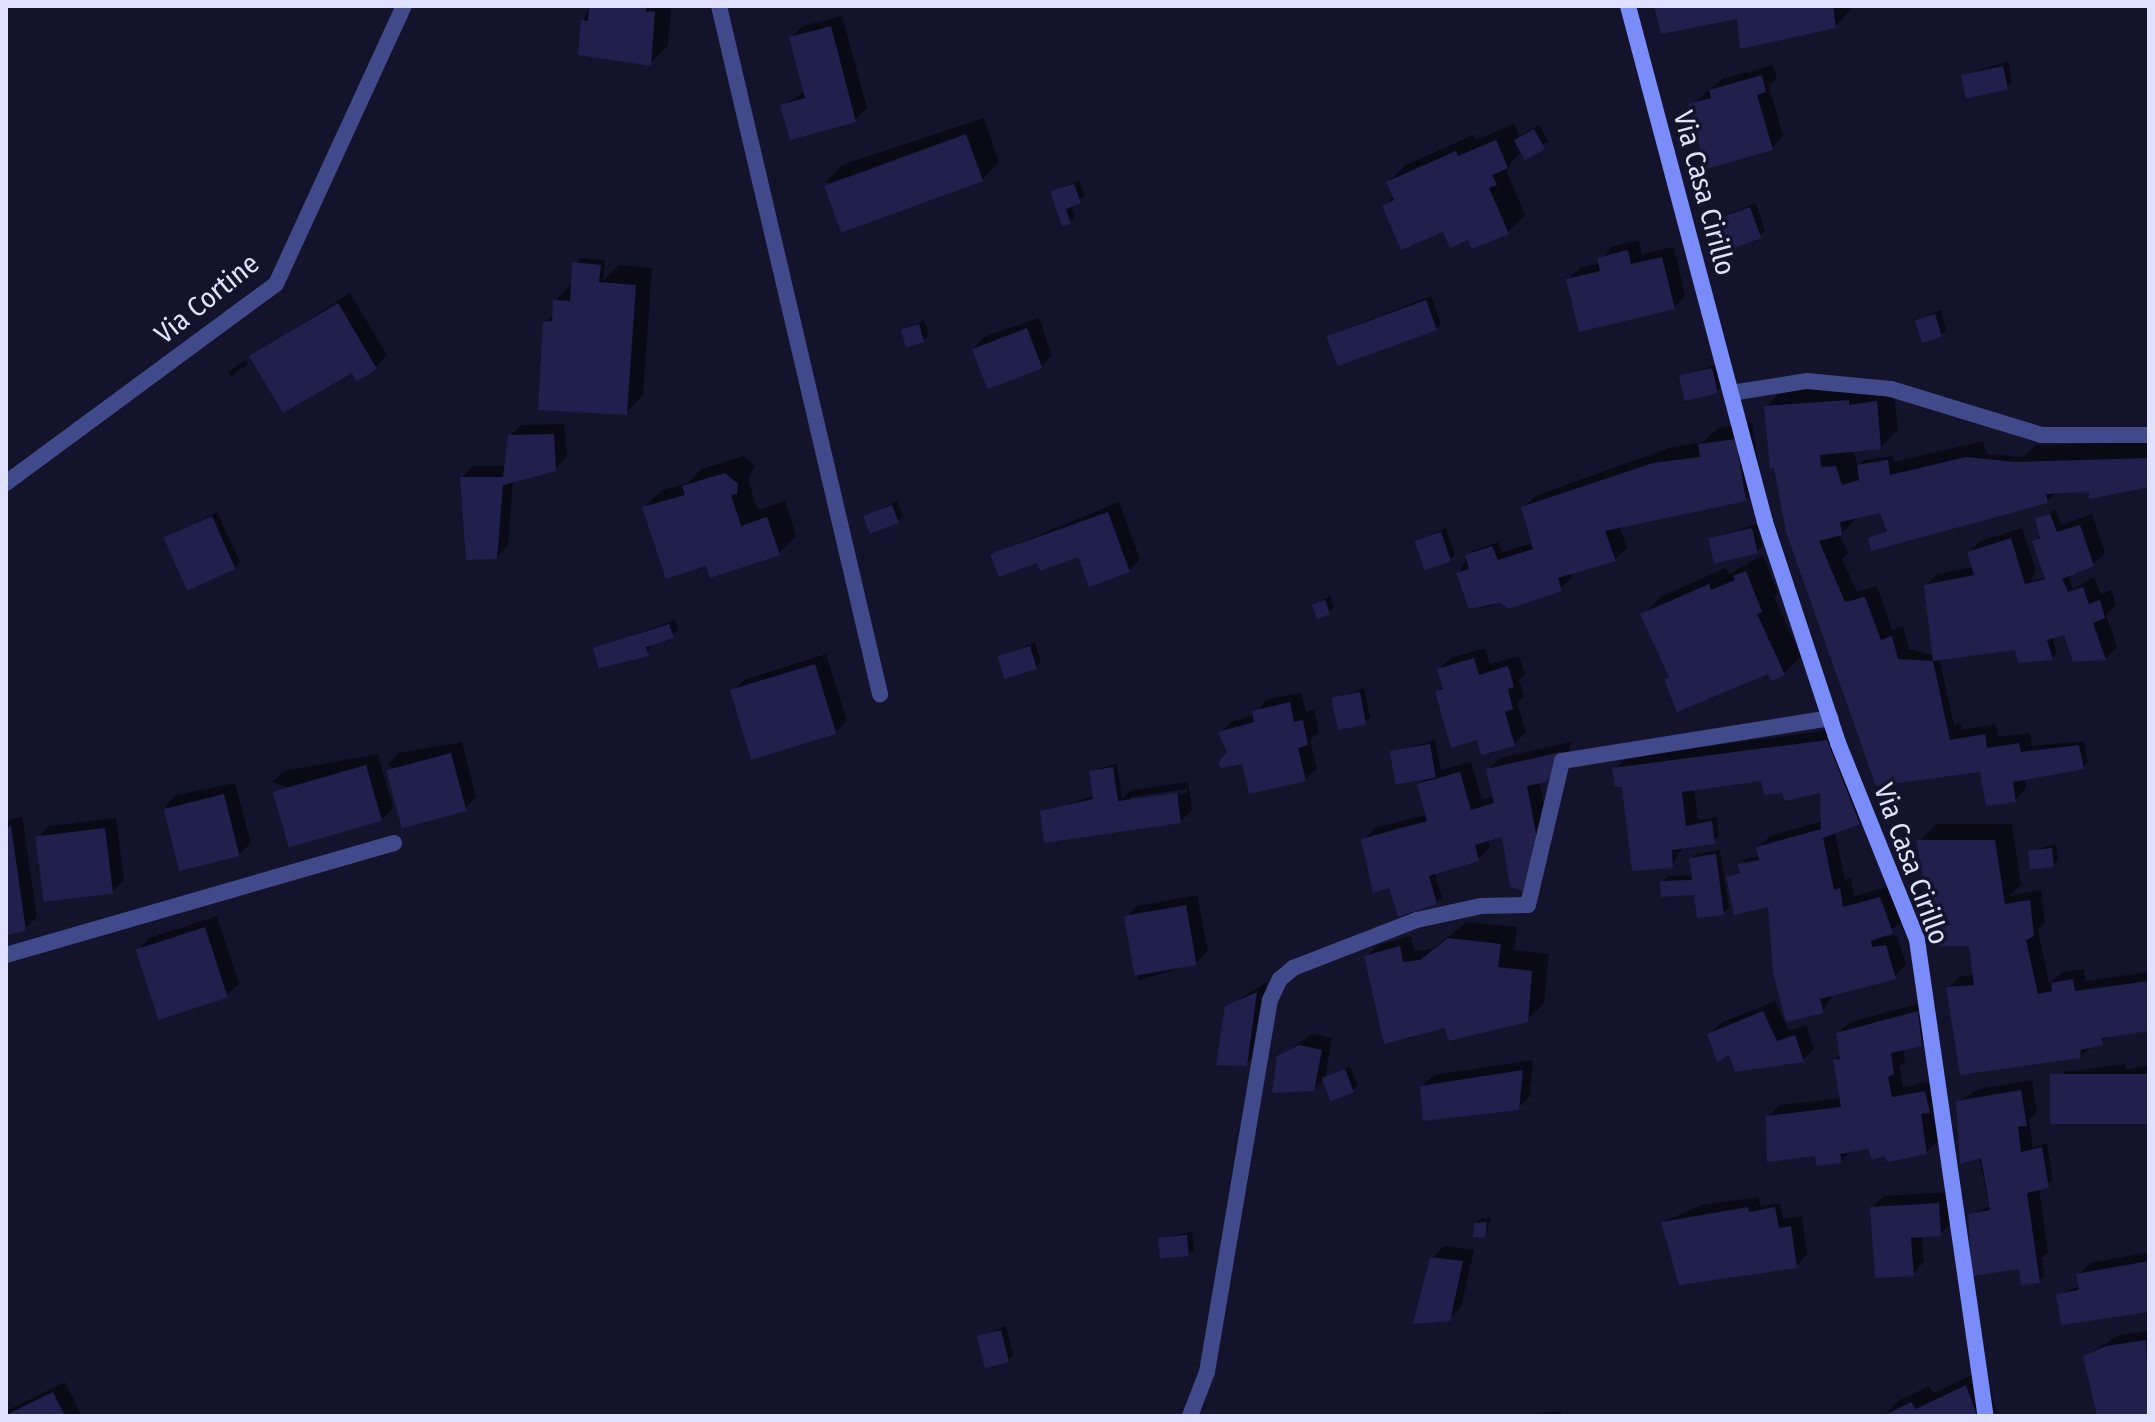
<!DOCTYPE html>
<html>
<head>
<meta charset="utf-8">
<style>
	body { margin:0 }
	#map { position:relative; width:2155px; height:1422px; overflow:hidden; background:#13132c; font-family:"Fira Sans Condensed",sans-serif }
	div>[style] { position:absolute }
	.shadow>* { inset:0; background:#0007 }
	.building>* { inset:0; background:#211f4c; transform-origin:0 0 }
	.street>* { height:16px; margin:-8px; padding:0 8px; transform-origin:8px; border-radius:8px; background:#404989 }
	.secondary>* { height:16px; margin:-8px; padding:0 8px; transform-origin:8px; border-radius:8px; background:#7a8cfa }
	span { translate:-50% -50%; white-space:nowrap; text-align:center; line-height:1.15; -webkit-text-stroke:7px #13132c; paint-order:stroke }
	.street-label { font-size:28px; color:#dfe1fe }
	.frame { position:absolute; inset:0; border:8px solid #dfe1fe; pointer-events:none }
</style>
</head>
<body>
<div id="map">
	<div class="shadow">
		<i style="clip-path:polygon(590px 6px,671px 6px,668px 46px,650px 63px,583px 21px)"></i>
		<i style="clip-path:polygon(1656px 6px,1852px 6px,1852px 8px,1835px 26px)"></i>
		<i style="clip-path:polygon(842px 16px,867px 108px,855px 120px,782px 106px,805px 91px,791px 38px,803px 26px)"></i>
		<i style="clip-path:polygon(2008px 61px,2012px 82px,2007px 87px,1963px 75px)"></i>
		<i style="clip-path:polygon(1773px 65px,1777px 78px,1769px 86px,1783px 136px,1772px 148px,1691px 105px,1722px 79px)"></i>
		<i style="clip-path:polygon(984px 118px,999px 162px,982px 180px,825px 183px,842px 165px)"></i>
		<i style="clip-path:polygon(1514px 124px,1519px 136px,1539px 125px,1549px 142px,1522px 151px,1511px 162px,1507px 172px,1525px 215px,1508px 232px,1469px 237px,1384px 207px,1394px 196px,1388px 182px,1406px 165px,1473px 135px,1476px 140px)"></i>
		<i style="clip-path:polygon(1079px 180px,1085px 196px,1071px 205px,1075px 216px,1070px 222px,1053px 192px)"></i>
		<i style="clip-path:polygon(1756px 203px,1765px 231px,1759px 236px,1717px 219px)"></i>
		<i style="clip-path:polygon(1639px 240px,1642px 254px,1674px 247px,1685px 296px,1674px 308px,1568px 279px,1580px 268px,1600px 263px,1611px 247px)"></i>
		<i style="clip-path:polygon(580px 258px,605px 260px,603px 281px,619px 265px,652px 268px,643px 395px,626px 413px,545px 323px,554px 314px,555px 301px,573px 282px)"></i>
		<i style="clip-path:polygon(350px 293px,387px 355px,376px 367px,353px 371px,252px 356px)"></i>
		<i style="clip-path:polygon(1431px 296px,1441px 323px,1436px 329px,1328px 336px)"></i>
		<i style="clip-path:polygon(1941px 310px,1946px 330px,1941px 335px,1917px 320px)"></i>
		<i style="clip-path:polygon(1039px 318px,1052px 355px,1041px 367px,973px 349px,984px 337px)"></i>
		<i style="clip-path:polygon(924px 320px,929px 335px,923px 341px,904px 329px)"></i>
		<i style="clip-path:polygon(246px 360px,248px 364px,231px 376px,228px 372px)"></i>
		<i style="clip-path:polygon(1717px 364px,1722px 386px,1717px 391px,1682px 378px)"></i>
		<i style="clip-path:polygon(1893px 384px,1898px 430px,1880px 448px,1853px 450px,1858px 466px,1864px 460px,1893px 456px,1894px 462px,1983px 441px,1987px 454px,2023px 457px,2036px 445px,2149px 442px,2149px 485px,2057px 492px,2047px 501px,1873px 549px,1870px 539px,1888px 529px,1885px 511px,1859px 516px,1840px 535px,1848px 553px,1842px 559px,1857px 592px,1877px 586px,1892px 630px,1903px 626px,1909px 649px,1935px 656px,1926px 585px,1937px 574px,1973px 567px,1969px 553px,1980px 541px,2022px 528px,2036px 571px,2031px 581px,2046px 577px,2035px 541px,2041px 535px,2037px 519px,2056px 510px,2061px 525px,2092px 514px,2105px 553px,2093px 564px,2068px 575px,2073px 589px,2094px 577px,2101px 594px,2111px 590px,2116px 605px,2106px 615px,2117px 647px,2106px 658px,2074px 660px,2066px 632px,2052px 636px,2057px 653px,2052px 658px,2016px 647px,1939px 658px,1954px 725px,1961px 724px,1961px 730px,1996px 724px,1998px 737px,2030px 733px,2032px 746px,2084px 741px,2088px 762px,2083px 767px,2025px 778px,2026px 788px,2015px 800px,1982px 770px,1877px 784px,1766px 407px,1783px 390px)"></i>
		<i style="clip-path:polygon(1752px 423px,1759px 467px,1750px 475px,1756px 488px,1745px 500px,1619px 526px,1627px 548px,1615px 559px,1570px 572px,1572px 577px,1560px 589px,1481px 608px,1458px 574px,1472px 551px,1498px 542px,1502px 552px,1533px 543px,1523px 508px,1535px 496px,1672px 447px,1703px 442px,1718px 428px)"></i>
		<i style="clip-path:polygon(564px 424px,567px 457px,555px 469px,513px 480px,508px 545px,497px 557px,462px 477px,473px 466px,506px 466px,510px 436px,521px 425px)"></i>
		<i style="clip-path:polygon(743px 456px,755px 466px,748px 480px,758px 510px,785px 501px,796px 536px,779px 553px,708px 564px,644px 507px,662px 490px,688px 483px,702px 469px)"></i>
		<i style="clip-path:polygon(897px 501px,903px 516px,898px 521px,865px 517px)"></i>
		<i style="clip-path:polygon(1119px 502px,1140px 559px,1128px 571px,1079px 554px,1038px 559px,993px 554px)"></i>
		<i style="clip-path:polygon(217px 512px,240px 562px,235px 568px,166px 539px)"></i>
		<i style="clip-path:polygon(1757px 524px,1762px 546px,1757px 551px,1711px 538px)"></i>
		<i style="clip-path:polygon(1446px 528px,1455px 554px,1450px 560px,1418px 542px)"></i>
		<i style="clip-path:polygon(1763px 555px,1778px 593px,1774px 597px,1801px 656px,1784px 673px,1666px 680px,1670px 675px,1643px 615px,1660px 597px,1726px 568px,1729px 574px)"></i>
		<i style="clip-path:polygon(1330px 596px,1334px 607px,1328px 613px,1315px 606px)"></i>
		<i style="clip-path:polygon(675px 620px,678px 631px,651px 643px,647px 654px,595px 649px)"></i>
		<i style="clip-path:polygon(1035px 642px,1041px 662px,1036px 668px,1000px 657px)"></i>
		<i style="clip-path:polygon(1485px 648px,1490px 664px,1519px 656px,1525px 674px,1519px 680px,1524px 696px,1517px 703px,1526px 732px,1514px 744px,1478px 738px,1437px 692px,1444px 685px,1439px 669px,1451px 658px)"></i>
		<i style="clip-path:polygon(826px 654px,847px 721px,836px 732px,732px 692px,744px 680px)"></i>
		<i style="clip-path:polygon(1364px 688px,1370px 717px,1365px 722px,1334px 699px)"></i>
		<i style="clip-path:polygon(1301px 692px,1306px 712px,1314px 710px,1319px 732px,1310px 740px,1317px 768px,1305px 779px,1229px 752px,1220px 733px,1232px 721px,1255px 715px,1266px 700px)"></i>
		<i style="clip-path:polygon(1838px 729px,1870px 811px,1859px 823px,1835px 832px,1845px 880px,1851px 878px,1854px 896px,1891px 886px,1904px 920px,1882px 937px,1897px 935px,1906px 965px,1894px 977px,1833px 994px,1823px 1011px,1770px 905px,1729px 878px,1741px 870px,1745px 859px,1760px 856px,1758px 847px,1770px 836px,1823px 821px,1822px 791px,1784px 791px,1763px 778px,1694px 788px,1698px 820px,1717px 817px,1719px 837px,1683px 847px,1672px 866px,1615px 769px,1626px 757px)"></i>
		<i style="clip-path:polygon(1435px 740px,1441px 770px,1471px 762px,1482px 799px,1494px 796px,1488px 770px,1500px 758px,1571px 742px,1569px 752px,1539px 781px,1548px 825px,1536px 877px,1504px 835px,1488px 840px,1490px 847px,1478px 859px,1434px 872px,1442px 897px,1436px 903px,1392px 888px,1363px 840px,1375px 828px,1428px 814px,1419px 785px,1427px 777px,1392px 752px)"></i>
		<i style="clip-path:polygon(462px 742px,476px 797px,465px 809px,387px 765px,398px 753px)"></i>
		<i style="clip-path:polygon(378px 754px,393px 808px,381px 820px,272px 782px,284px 771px)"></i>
		<i style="clip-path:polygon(evenodd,1117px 763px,1122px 799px,1131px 790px,1188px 782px,1192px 810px,1180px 822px,1042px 812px,1094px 796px,1091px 771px,1117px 763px,1187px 789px,1187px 793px,1130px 801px,1130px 797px,1187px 789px)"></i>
		<i style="clip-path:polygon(235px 783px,251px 843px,239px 854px,165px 806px,176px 795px)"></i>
		<i style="clip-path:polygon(22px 816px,37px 917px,25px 929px,6px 929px,6px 821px)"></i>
		<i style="clip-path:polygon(116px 818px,124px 880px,112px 892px,38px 838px,49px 826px)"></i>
		<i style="clip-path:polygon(1936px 824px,2012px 824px,2021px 885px,2009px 896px,2041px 890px,2045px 923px,2038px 930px,2049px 983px,2064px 972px,2084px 969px,2086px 981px,2149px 972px,2149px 1029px,2110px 1035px,2079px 1056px,1948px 988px,1960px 976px,1976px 975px,1975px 943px,1919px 841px)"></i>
		<i style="clip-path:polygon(2056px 844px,2058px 860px,2053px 865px,2030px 851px)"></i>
		<i style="clip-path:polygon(1720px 850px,1729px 908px,1723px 913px,1696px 893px,1662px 882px,1668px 876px,1693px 875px,1691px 859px,1696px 854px)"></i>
		<i style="clip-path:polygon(1197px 895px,1208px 951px,1196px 963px,1138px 981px,1126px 918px,1137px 906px)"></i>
		<i style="clip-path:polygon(217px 916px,239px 984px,227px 995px,138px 950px,149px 938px)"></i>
		<i style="clip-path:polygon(1467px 922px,1517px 927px,1514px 950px,1549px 954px,1544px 1003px,1527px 1020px,1420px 1030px,1412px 1038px,1385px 1041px,1366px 957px,1378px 945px,1411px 936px,1414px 951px,1432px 949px)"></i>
		<i style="clip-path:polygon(1267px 982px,1258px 1053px,1246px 1064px,1227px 1007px)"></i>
		<i style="clip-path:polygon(1775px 1001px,1789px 1031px,1806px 1025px,1814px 1049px,1803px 1060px,1730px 1052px,1709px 1034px,1721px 1023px)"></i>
		<i style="clip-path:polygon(1929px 1001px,1933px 1033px,1921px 1045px,1903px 1048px,1905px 1061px,1899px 1067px,1903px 1087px,1937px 1080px,1940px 1099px,1933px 1106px,1938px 1141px,1926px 1152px,1885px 1154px,1870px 1147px,1852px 1150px,1841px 1162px,1817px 1154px,1768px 1117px,1780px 1105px,1842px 1098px,1835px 1061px,1841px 1055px,1838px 1033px,1850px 1022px)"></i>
		<i style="clip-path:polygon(1312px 1034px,1332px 1038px,1325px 1079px,1350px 1066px,1358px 1085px,1353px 1090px,1324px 1079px,1314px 1089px,1279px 1057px)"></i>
		<i style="clip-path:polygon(1533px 1060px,1530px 1096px,1518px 1108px,1422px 1086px,1434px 1075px)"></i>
		<i style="clip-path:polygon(2125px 1064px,2126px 1070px,2149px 1065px,2149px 1122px,2052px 1083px,2064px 1072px)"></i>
		<i style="clip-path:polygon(2032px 1080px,2037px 1112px,2029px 1120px,2033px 1147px,2047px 1143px,2053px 1181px,2039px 1188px,2048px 1252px,2042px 1258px,2044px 1276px,2039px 1281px,1970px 1215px,1989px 1207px,1979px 1156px,1958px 1102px,1979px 1089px)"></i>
		<i style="clip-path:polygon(1950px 1192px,1952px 1223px,1940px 1234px,1922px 1236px,1924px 1262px,1913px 1274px,1872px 1208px,1884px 1196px)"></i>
		<i style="clip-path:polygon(1759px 1197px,1760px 1206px,1780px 1203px,1783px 1219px,1802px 1216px,1807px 1254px,1796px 1266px,1663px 1222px,1701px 1205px)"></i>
		<i style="clip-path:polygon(1481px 1218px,1491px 1218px,1485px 1235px,1476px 1223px)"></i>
		<i style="clip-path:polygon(1192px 1231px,1194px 1249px,1188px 1254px,1160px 1239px)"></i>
		<i style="clip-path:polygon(1444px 1246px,1474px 1250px,1461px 1307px,1449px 1319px,1432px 1258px)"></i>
		<i style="clip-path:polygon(2149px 1252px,2149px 1310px,2058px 1295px,2080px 1286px,2078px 1275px,2090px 1263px)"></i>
		<i style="clip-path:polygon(1006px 1326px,1013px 1355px,1008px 1360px,979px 1337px)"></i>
		<i style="clip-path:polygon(2149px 1331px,2149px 1414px,2099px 1416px,2085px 1356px,2119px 1335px)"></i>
		<i style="clip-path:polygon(1984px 1369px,1998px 1416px,1884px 1416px,1898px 1401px,1929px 1386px,1934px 1393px)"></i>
		<i style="clip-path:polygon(65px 1382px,82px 1416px,6px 1416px,6px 1411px)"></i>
		<i style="clip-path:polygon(1561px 1411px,1561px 1416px,1517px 1416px)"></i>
	</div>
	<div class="building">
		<i style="clip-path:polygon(589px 6px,646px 6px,646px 12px,655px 11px,651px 66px,578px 55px,581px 20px,588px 21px)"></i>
		<i style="clip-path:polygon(1654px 6px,1833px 6px,1836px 28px,1740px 49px,1737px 19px,1661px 34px)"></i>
		<i style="clip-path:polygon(831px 26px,856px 122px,790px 140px,780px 105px,805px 98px,789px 37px)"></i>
		<i style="left:2003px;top:66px;width:24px;height:43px;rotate:78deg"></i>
		<i style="clip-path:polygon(1762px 75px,1766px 92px,1757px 95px,1773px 150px,1706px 169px,1688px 104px,1711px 98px,1709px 90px)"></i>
		<i style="left:1534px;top:129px;width:23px;height:23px;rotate:61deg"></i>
		<i style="left:966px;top:134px;width:50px;height:151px;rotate:70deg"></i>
		<i style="clip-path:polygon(1496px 140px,1508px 168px,1492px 175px,1497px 185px,1489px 188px,1509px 234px,1472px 249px,1468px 240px,1450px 248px,1443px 232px,1401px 250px,1382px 206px,1394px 200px,1386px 182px,1456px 151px,1458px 156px)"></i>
		<i style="clip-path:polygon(1074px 184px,1081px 203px,1066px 209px,1071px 224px,1062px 226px,1050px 191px)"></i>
		<i style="left:1750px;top:207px;width:33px;height:37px;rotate:70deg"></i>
		<i style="clip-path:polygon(1628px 250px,1631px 264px,1662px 257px,1675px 309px,1579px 332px,1566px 279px,1600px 271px,1597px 258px)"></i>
		<i style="clip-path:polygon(572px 262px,601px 265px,599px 282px,636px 285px,627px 415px,538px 410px,543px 322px,552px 321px,553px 300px,570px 301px)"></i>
		<i style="left:1426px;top:300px;width:32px;height:106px;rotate:70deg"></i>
		<i style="clip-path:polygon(338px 303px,377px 369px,356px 382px,352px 373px,283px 413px,249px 356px)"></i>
		<i style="left:1935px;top:314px;width:24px;height:21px;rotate:73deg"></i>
		<i style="left:919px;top:324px;width:19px;height:19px;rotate:74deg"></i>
		<i style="left:1027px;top:328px;width:43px;height:59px;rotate:69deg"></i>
		<i style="left:1712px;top:368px;width:26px;height:34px;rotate:77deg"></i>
		<i style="clip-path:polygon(1849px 400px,1849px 405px,1877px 401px,1881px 449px,1820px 455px,1821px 467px,1836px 466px,1842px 485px,1859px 480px,1857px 465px,1888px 460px,1890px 475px,1966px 457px,2016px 462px,2149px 458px,2149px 487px,2089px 499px,2089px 492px,2046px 494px,2048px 503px,1871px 551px,1868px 538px,1887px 531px,1880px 513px,1840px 522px,1842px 535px,1819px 541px,1845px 602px,1865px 597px,1881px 640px,1892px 636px,1898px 659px,1933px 661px,1950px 740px,1985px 734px,1987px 748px,2019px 743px,2021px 752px,2079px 745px,2084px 769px,2013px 782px,2016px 802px,1986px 806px,1980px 772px,1876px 786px,1786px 532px,1774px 468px,1770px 469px,1764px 406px)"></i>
		<i style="clip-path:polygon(554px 434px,556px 471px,503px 485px,497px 559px,466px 560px,460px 477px,503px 477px,508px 435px)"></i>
		<i style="clip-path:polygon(1736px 439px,1746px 501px,1605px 531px,1616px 561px,1558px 578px,1562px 591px,1508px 609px,1500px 603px,1469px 609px,1456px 573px,1469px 569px,1465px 555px,1492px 546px,1498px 560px,1533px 549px,1521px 507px,1653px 463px,1700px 457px,1698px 444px)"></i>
		<i style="clip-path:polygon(725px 473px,738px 484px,737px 494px,731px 495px,741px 526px,767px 517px,780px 555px,710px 578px,706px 566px,666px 579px,642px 507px,685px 495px,682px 486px)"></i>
		<i style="left:892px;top:505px;width:19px;height:31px;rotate:69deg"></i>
		<i style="clip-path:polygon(1108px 512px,1130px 572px,1089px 587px,1078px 557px,1040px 571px,1037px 563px,999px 577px,990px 554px)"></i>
		<i style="clip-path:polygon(2050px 514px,2057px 532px,2080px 525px,2094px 566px,2062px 579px,2068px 592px,2083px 587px,2089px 604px,2100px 600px,2105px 618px,2093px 623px,2106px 660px,2073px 662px,2064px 635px,2047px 640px,2053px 660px,2018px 663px,2015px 650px,1933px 661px,1924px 585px,1974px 575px,1967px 552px,2011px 538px,2025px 584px,2045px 579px,2032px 541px,2040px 538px,2035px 518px)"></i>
		<i style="left:212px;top:516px;width:58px;height:53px;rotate:66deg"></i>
		<i style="left:1752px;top:528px;width:26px;height:45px;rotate:77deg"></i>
		<i style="left:1441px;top:532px;width:31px;height:28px;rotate:71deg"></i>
		<i style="clip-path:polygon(1746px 571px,1762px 612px,1757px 614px,1785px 675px,1771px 681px,1768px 674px,1677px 712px,1664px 679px,1669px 677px,1640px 614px,1709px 584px,1711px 590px,1735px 580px,1733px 576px)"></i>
		<i style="left:1325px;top:600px;width:15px;height:14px;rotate:70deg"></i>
		<i style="clip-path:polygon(669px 624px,674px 638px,646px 647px,649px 656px,599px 668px,593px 648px)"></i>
		<i style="left:1030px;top:646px;width:24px;height:34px;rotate:73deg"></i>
		<i style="clip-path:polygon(1474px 658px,1479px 675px,1508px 666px,1514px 687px,1508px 689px,1513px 709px,1505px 712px,1515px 746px,1481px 755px,1477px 740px,1451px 748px,1435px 691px,1443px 689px,1437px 669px)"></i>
		<i style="left:815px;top:664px;width:73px;height:89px;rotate:73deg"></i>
		<i style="left:1360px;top:692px;width:33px;height:29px;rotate:79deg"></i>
		<i style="clip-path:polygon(1290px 702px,1294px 722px,1303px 720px,1308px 745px,1298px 748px,1306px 781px,1249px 794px,1242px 764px,1221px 768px,1218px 763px,1227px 752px,1218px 732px,1254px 722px,1252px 711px)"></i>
		<i style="clip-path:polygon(1827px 740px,1860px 824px,1823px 838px,1834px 890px,1840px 888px,1843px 907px,1880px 897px,1893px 933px,1871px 941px,1872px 947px,1886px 945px,1896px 979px,1820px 999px,1824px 1013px,1786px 1022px,1773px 973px,1768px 907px,1734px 915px,1726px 877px,1740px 873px,1737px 864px,1759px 860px,1756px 847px,1821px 829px,1820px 793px,1785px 801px,1782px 793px,1764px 795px,1761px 781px,1682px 792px,1686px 826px,1712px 821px,1715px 844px,1672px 850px,1673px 868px,1632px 871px,1622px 787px,1615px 787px,1612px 768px)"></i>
		<i style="left:1430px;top:744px;width:34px;height:41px;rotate:80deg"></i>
		<i style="clip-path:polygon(1561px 752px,1558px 766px,1546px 782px,1527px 786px,1537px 838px,1525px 891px,1510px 887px,1502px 837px,1475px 845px,1479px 861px,1429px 876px,1437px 904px,1398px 917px,1389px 888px,1373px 893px,1361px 839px,1427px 821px,1417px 784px,1460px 772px,1471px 810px,1494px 803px,1486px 769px)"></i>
		<i style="left:451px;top:753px;width:60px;height:67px;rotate:75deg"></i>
		<i style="left:366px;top:765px;width:58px;height:97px;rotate:74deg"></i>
		<i style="clip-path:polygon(1113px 767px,1118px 801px,1177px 793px,1181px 823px,1044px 843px,1040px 811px,1093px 799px,1089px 771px)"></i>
		<i style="left:224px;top:794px;width:64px;height:62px;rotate:76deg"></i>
		<i style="clip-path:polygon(11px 826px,26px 931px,6px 935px,6px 828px)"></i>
		<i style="left:105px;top:828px;width:66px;height:70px;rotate:83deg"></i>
		<i style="clip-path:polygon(1916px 840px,1995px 840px,2005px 904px,2030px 900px,2034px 936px,2026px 940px,2038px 994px,2052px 991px,2051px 983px,2073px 979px,2075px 991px,2149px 981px,2149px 1031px,2102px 1038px,2103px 1045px,2081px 1050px,2080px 1058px,1960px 1075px,1946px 987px,1974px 985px,1969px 946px,1937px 946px)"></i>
		<i style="left:2052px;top:848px;width:19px;height:24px;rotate:84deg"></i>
		<i style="clip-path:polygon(1716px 854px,1724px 915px,1697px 918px,1694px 895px,1661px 897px,1660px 881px,1692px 880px,1689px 858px)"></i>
		<i style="left:1186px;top:905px;width:61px;height:63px;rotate:80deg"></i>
		<i style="left:205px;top:927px;width:74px;height:73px;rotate:72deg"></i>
		<i style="clip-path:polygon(1448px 938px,1501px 944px,1498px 967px,1532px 971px,1528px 1022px,1448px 1041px,1445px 1028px,1384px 1044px,1364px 956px,1400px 946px,1403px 962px,1420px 960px)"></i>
		<i style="clip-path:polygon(1257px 992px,1247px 1066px,1216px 1065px,1225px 1006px)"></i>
		<i style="clip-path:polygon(1763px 1011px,1777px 1041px,1795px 1035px,1804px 1062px,1735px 1072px,1729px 1055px,1717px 1062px,1707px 1034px)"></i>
		<i style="clip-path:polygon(1918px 1011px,1922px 1046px,1891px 1053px,1894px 1074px,1888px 1077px,1892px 1097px,1925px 1091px,1930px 1113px,1921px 1114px,1927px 1154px,1888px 1162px,1884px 1156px,1872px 1160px,1868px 1149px,1840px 1154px,1842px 1163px,1816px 1166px,1815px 1156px,1767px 1162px,1766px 1116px,1841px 1107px,1833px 1060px,1840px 1059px,1836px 1033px)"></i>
		<i style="clip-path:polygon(1299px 1045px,1322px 1050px,1314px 1091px,1272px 1093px,1277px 1056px)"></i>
		<i style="left:1345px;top:1069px;width:25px;height:25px;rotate:69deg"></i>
		<i style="clip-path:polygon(1523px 1070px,1519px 1110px,1423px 1121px,1420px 1086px)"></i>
		<i style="left:2149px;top:1074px;width:50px;height:99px;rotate:90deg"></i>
		<i style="clip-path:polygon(2021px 1090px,2027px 1126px,2018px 1127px,2021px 1152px,2042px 1147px,2049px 1188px,2027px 1193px,2040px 1283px,2021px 1285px,2019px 1269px,1972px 1276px,1968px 1214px,1990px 1210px,1981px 1158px,1960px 1164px,1956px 1101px)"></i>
		<i style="clip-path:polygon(1939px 1203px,1941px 1236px,1911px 1238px,1914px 1276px,1875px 1278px,1870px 1207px)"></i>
		<i style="clip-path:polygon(1748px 1207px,1749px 1212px,1775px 1207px,1779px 1228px,1791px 1226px,1797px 1268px,1679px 1285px,1661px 1222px)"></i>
		<i style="clip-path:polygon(1487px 1222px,1485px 1238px,1473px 1237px,1474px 1223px)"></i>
		<i style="left:1187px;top:1235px;width:21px;height:29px;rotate:85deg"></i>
		<i style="clip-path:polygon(1430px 1257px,1463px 1261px,1450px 1321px,1413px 1324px)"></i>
		<i style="clip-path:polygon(2149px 1261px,2149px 1312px,2061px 1325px,2056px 1294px,2079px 1290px,2076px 1274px)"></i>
		<i style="left:1001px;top:1330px;width:33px;height:25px;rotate:76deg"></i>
		<i style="clip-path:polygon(2146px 1340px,2149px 1416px,2097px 1416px,2083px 1356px,2106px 1346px)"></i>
		<i style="clip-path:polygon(1966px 1385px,1977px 1416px,1883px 1416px,1911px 1402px,1916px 1409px)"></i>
		<i style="clip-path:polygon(53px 1392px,65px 1416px,6px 1416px,6px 1415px)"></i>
	</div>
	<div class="street">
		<i style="left:719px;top:6px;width:707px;rotate:76.83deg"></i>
		<i style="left:1731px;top:393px;width:77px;rotate:-9deg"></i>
		<i style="left:1807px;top:381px;width:84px;rotate:5.4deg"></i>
		<i style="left:1891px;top:389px;width:157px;rotate:17deg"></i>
		<i style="left:2041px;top:435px;width:108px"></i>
		<i style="left:6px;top:483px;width:335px;rotate:-36.4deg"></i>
		<i style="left:276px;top:284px;width:306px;rotate:-65.3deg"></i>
		<i style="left:6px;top:955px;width:404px;rotate:-16.1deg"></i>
		<i style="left:1190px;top:1416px;width:47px;rotate:-68.9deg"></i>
		<i style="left:1207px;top:1372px;width:377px;rotate:-80.4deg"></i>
		<i style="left:1270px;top:1000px;width:23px;rotate:-65deg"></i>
		<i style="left:1280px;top:979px;width:17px;rotate:-40deg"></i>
		<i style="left:1293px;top:968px;width:133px;rotate:-21.2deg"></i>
		<i style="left:1417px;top:920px;width:66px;rotate:-12.3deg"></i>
		<i style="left:1481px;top:906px;width:47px;rotate:-1.2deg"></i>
		<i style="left:1528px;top:905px;width:148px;rotate:-76.7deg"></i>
		<i style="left:1562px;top:761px;width:272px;rotate:-9.1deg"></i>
	</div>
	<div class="secondary">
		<i style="left:1628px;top:6px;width:534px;rotate:75.13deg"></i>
		<i style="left:1765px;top:522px;width:233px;rotate:71.7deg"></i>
		<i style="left:1838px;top:743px;width:212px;rotate:68.1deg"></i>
		<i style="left:1917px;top:940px;width:481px;rotate:81.8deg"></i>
	</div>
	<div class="street-label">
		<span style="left:1704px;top:193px;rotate:75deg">Via Casa Cirillo</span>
		<span style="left:207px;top:299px;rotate:-39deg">Via Cortine</span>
		<span style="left:1911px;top:864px;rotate:70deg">Via Casa Cirillo</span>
	</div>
	<div class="frame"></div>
</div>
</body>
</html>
